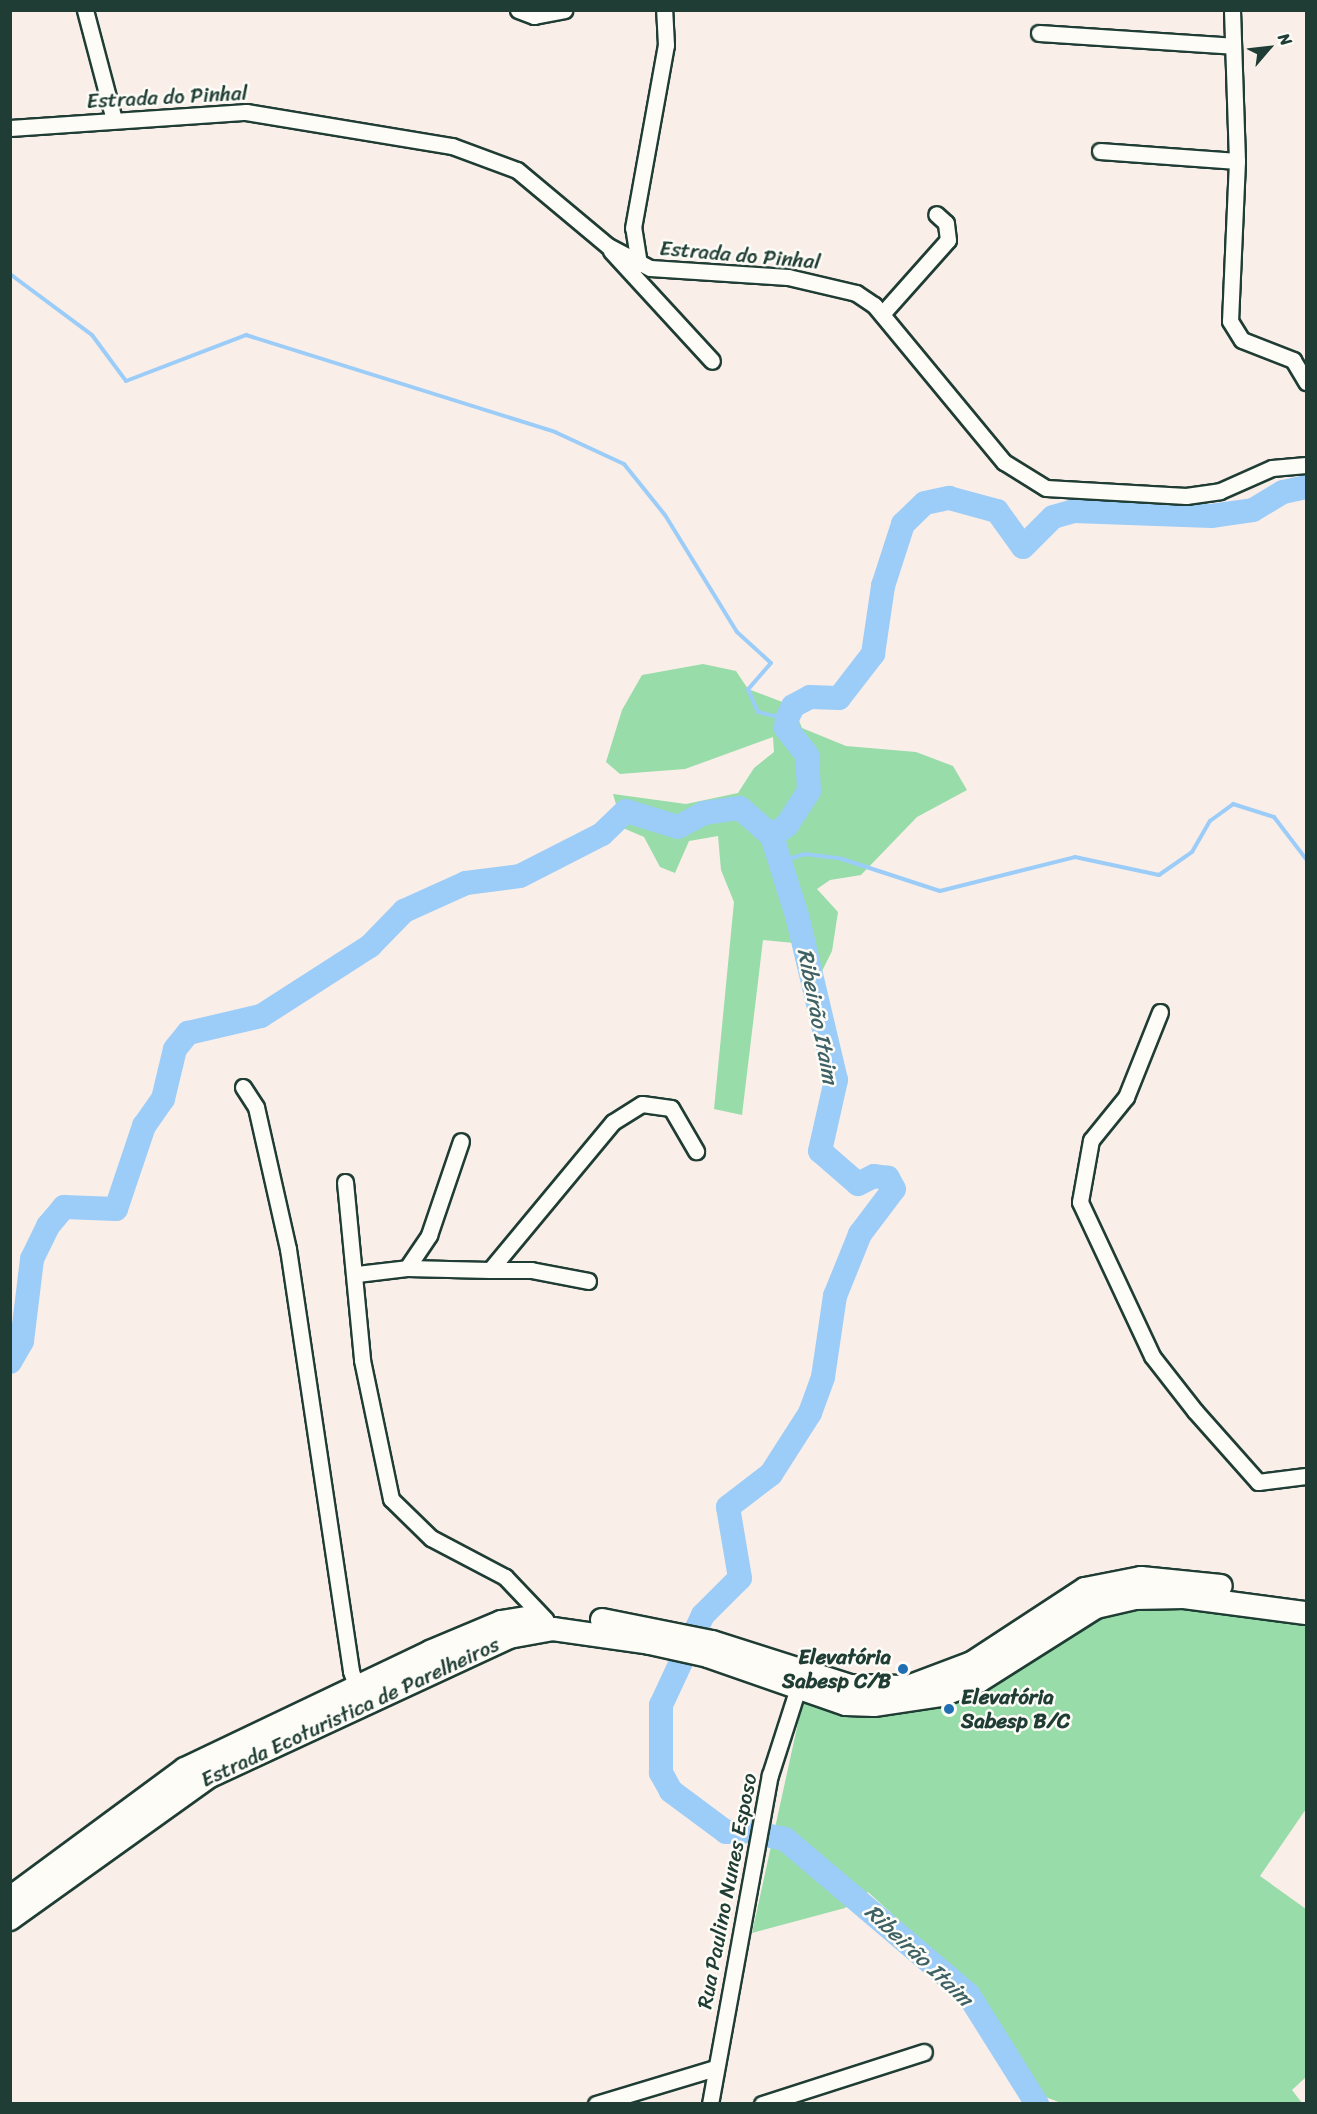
<!DOCTYPE html>
<html>
<head>
<meta charset="utf-8">
<style>
	body { margin:0 }
	#map { position:relative; width:1317px; height:2114px; overflow:hidden; background:#faeee8; font-family:Sriracha,sans-serif }
	div>[style] { position:absolute }
	.green>* { inset:0; background:#97dca9 }
	.stream>* { height:4px; margin:-2px; padding:0 2px; transform-origin:2px; border-radius:2px; background:#9ccdf8 }
	.river>* { height:24px; margin:-12px; padding:0 12px; transform-origin:12px; border-radius:12px; background:#9ccdf8 }
	.roads { filter:drop-shadow(2px 0 #1f3d34) drop-shadow(-2px 0 #1f3d34) drop-shadow(0 2px #1f3d34) drop-shadow(0 -2px #1f3d34) }
	.street>* { height:15px; margin:-7.5px; padding:0 7.5px; transform-origin:7.5px; border-radius:7.5px; background:#fdfcf7 }
	.primary>* { height:22px; margin:-11px; padding:0 11px; transform-origin:11px; border-radius:11px; background:#fdfcf7 }
	.dots>* { width:16px; height:16px; translate:-50% -50%; box-sizing:border-box; border:3px solid #fdfcf7; border-radius:50% }
	span { translate:-50% -50%; white-space:nowrap; text-align:center; line-height:1.15; -webkit-text-stroke:5px #fdfcf7; paint-order:stroke }
	.street-label { font-size:21px; color:#1f3d34 }
	.poi-label { font-size:21px; color:#1f3d34; font-weight:700 }
	.right { translate:-100% -50%; text-align:right }
	.left { translate:0 -50%; text-align:left }
	.water-label { font-size:22px; color:#3e6165; font-style:italic }
	.frame { position:absolute; inset:0; border:12px solid #1f3d34; pointer-events:none }
	.north { position:absolute; left:1239px; top:18px; width:60px; height:60px; -webkit-text-stroke:4px #fdfcf7; paint-order:stroke; rotate:62deg; font-size:16px; font-weight:700; line-height:24px; text-align:center; color:#1f3d34 }
	.north::after { content:''; display:block; margin:auto; width:21px; height:27px; background:#1f3d34; clip-path:polygon(50% 0,100% 100%,50% 72%,0 100%) }
</style>
</head>
<body>
<div id="map">
	<div class="green">
		<i style="clip-path:polygon(703px 664px,736px 671px,748px 689px,793px 706px,802px 728px,846px 746px,916px 752px,953px 766px,967px 790px,917px 817px,861px 875px,830px 880px,817px 889px,838px 912px,832px 951px,820px 975px,794px 943px,763px 940px,742px 1115px,714px 1109px,734px 902px,721px 870px,718px 836px,689px 841px,675px 873px,660px 867px,644px 837px,623px 828px,613px 794px,686px 804px,738px 793px,754px 768px,774px 752px,773px 737px,685px 769px,620px 774px,606px 762px,622px 710px,642px 675px)"></i>
		<i style="clip-path:polygon(1151px 1607px,1306px 1622px,1306px 1809px,1260px 1876px,1306px 1909px,1306px 2077px,1292px 2090px,1302px 2103px,1064px 2104px,1040px 2095px,973px 1988px,868px 1892px,845px 1908px,752px 1933px,803px 1700px,841px 1717px,936px 1708px,987px 1687px,1094px 1616px)"></i>
	</div>
	<div class="stream">
		<i style="left:10px;top:274px;width:102px;rotate:36.6deg"></i>
		<i style="left:92px;top:335px;width:57px;rotate:53.5deg"></i>
		<i style="left:126px;top:381px;width:129px;rotate:-21deg"></i>
		<i style="left:246px;top:335px;width:324px;rotate:17.4deg"></i>
		<i style="left:555px;top:432px;width:76px;rotate:24.9deg"></i>
		<i style="left:624px;top:464px;width:65px;rotate:51.2deg"></i>
		<i style="left:665px;top:515px;width:137px;rotate:58.4deg"></i>
		<i style="left:737px;top:632px;width:46px;rotate:42.4deg"></i>
		<i style="left:771px;top:663px;width:35px;rotate:131deg"></i>
		<i style="left:748px;top:689px;width:25px;rotate:67deg"></i>
		<i style="left:758px;top:712px;width:30px;rotate:14deg"></i>
		<i style="left:780px;top:862px;width:25px;rotate:-18deg"></i>
		<i style="left:804px;top:854px;width:38px;rotate:7deg"></i>
		<i style="left:842px;top:859px;width:103px;rotate:18.1deg"></i>
		<i style="left:940px;top:891px;width:139px;rotate:-14.1deg"></i>
		<i style="left:1075px;top:857px;width:86px;rotate:12.1deg"></i>
		<i style="left:1159px;top:875px;width:40px;rotate:-34.9deg"></i>
		<i style="left:1192px;top:852px;width:36px;rotate:-60deg"></i>
		<i style="left:1210px;top:821px;width:29px;rotate:-36deg"></i>
		<i style="left:1233px;top:804px;width:43px;rotate:17.6deg"></i>
		<i style="left:1274px;top:817px;width:53px;rotate:52.7deg"></i>
	</div>
	<div class="river">
		<i style="left:10px;top:1362px;width:24px;rotate:-60deg"></i>
		<i style="left:22px;top:1341px;width:83px;rotate:-83deg"></i>
		<i style="left:32px;top:1259px;width:37px;rotate:-64deg"></i>
		<i style="left:48px;top:1226px;width:25px;rotate:-50deg"></i>
		<i style="left:64px;top:1207px;width:52px;rotate:2.2deg"></i>
		<i style="left:116px;top:1209px;width:88px;rotate:-71.4deg"></i>
		<i style="left:144px;top:1126px;width:33px;rotate:-55deg"></i>
		<i style="left:163px;top:1099px;width:51px;rotate:-76.5deg"></i>
		<i style="left:175px;top:1049px;width:21px;rotate:-51deg"></i>
		<i style="left:188px;top:1033px;width:75px;rotate:-13.1deg"></i>
		<i style="left:261px;top:1016px;width:130px;rotate:-32.7deg"></i>
		<i style="left:370px;top:946px;width:49px;rotate:-45.8deg"></i>
		<i style="left:404px;top:911px;width:68px;rotate:-24.3deg"></i>
		<i style="left:466px;top:883px;width:54px;rotate:-7.4deg"></i>
		<i style="left:520px;top:876px;width:92px;rotate:-27.1deg"></i>
		<i style="left:602px;top:834px;width:33px;rotate:-44deg"></i>
		<i style="left:626px;top:811px;width:54px;rotate:17.1deg"></i>
		<i style="left:678px;top:827px;width:30px;rotate:-28deg"></i>
		<i style="left:704px;top:813px;width:36px;rotate:-8deg"></i>
		<i style="left:740px;top:808px;width:43px;rotate:41.2deg"></i>
		<i style="left:772px;top:836px;width:19px;rotate:-36deg"></i>
		<i style="left:787px;top:825px;width:40px;rotate:-57.1deg"></i>
		<i style="left:809px;top:791px;width:36px;rotate:-93deg"></i>
		<i style="left:807px;top:755px;width:34px;rotate:-128deg"></i>
		<i style="left:786px;top:728px;width:9px;rotate:-84deg"></i>
		<i style="left:787px;top:719px;width:14px;rotate:-65deg"></i>
		<i style="left:793px;top:706px;width:19px;rotate:-28deg"></i>
		<i style="left:810px;top:697px;width:29px;rotate:2deg"></i>
		<i style="left:839px;top:698px;width:56px;rotate:-52.3deg"></i>
		<i style="left:873px;top:654px;width:69px;rotate:-81.6deg"></i>
		<i style="left:883px;top:586px;width:65px;rotate:-72.1deg"></i>
		<i style="left:903px;top:524px;width:30px;rotate:-44deg"></i>
		<i style="left:925px;top:503px;width:25px;rotate:-12deg"></i>
		<i style="left:949px;top:498px;width:50px;rotate:15.2deg"></i>
		<i style="left:997px;top:511px;width:44px;rotate:54.2deg"></i>
		<i style="left:1023px;top:547px;width:42px;rotate:-45deg"></i>
		<i style="left:1053px;top:517px;width:22px;rotate:-16deg"></i>
		<i style="left:1074px;top:511px;width:137px;rotate:2.1deg"></i>
		<i style="left:1211px;top:516px;width:42px;rotate:-8.1deg"></i>
		<i style="left:1253px;top:510px;width:35px;rotate:-31deg"></i>
		<i style="left:1283px;top:492px;width:24px;rotate:-12deg"></i>
		<i style="left:754px;top:1831px;width:28px;rotate:178deg"></i>
		<i style="left:726px;top:1832px;width:69px;rotate:-143.3deg"></i>
		<i style="left:671px;top:1791px;width:21px;rotate:-119deg"></i>
		<i style="left:661px;top:1773px;width:68px;rotate:-90deg"></i>
		<i style="left:661px;top:1705px;width:99px;rotate:-65deg"></i>
		<i style="left:703px;top:1615px;width:52px;rotate:-45deg"></i>
		<i style="left:740px;top:1578px;width:72px;rotate:-99.6deg"></i>
		<i style="left:728px;top:1507px;width:54px;rotate:-37.5deg"></i>
		<i style="left:771px;top:1474px;width:72px;rotate:-57.4deg"></i>
		<i style="left:810px;top:1413px;width:38px;rotate:-70deg"></i>
		<i style="left:823px;top:1377px;width:82px;rotate:-81.6deg"></i>
		<i style="left:835px;top:1296px;width:67px;rotate:-68deg"></i>
		<i style="left:860px;top:1234px;width:56px;rotate:-52.9deg"></i>
		<i style="left:894px;top:1189px;width:13px;rotate:-119deg"></i>
		<i style="left:888px;top:1178px;width:14px;rotate:-172deg"></i>
		<i style="left:874px;top:1176px;width:18px;rotate:153deg"></i>
		<i style="left:858px;top:1184px;width:50px;rotate:-139deg"></i>
		<i style="left:820px;top:1151px;width:73px;rotate:-77.3deg"></i>
		<i style="left:836px;top:1080px;width:165px;rotate:-103.3deg"></i>
		<i style="left:798px;top:919px;width:87px;rotate:-107.4deg"></i>
		<i style="left:770px;top:1836px;width:15px;rotate:11deg"></i>
		<i style="left:785px;top:1839px;width:240px;rotate:40.3deg"></i>
		<i style="left:968px;top:1994px;width:130px;rotate:57.9deg"></i>
	</div>
	<div class="roads">
		<div class="street">
			<i style="left:85px;top:10px;width:114px;rotate:75.2deg"></i>
			<i style="left:518px;top:10px;width:17px;rotate:21deg"></i>
			<i style="left:534px;top:16px;width:31px;rotate:-11deg"></i>
			<i style="left:1232px;top:10px;width:151px;rotate:88.1deg"></i>
			<i style="left:1237px;top:161px;width:160px;rotate:92.5deg"></i>
			<i style="left:1230px;top:321px;width:22px;rotate:58deg"></i>
			<i style="left:1242px;top:340px;width:55px;rotate:21.4deg"></i>
			<i style="left:1293px;top:360px;width:26px;rotate:59deg"></i>
			<i style="left:1039px;top:33px;width:194px;rotate:3.8deg"></i>
			<i style="left:10px;top:128px;width:237px;rotate:-3.9deg"></i>
			<i style="left:246px;top:112px;width:209px;rotate:9.4deg"></i>
			<i style="left:452px;top:146px;width:69px;rotate:20.3deg"></i>
			<i style="left:517px;top:170px;width:119px;rotate:39.9deg"></i>
			<i style="left:608px;top:246px;width:47px;rotate:27.6deg"></i>
			<i style="left:650px;top:268px;width:138px;rotate:3.7deg"></i>
			<i style="left:788px;top:277px;width:70px;rotate:13.2deg"></i>
			<i style="left:856px;top:293px;width:22px;rotate:34deg"></i>
			<i style="left:874px;top:305px;width:204px;rotate:50.4deg"></i>
			<i style="left:1004px;top:462px;width:49px;rotate:31.8deg"></i>
			<i style="left:1046px;top:488px;width:140px;rotate:3.3deg"></i>
			<i style="left:1186px;top:496px;width:34px;rotate:-8deg"></i>
			<i style="left:1220px;top:491px;width:57px;rotate:-23.9deg"></i>
			<i style="left:1272px;top:468px;width:34px;rotate:-5deg"></i>
			<i style="left:1100px;top:151px;width:137px;rotate:4.2deg"></i>
			<i style="left:611px;top:251px;width:149px;rotate:47.4deg"></i>
			<i style="left:639px;top:264px;width:36px;rotate:-99deg"></i>
			<i style="left:633px;top:228px;width:186px;rotate:-79.8deg"></i>
			<i style="left:666px;top:45px;width:35px;rotate:-93deg"></i>
			<i style="left:882px;top:314px;width:99px;rotate:-48.3deg"></i>
			<i style="left:948px;top:240px;width:17px;rotate:-97deg"></i>
			<i style="left:946px;top:223px;width:13px;rotate:-138deg"></i>
			<i style="left:1160px;top:1012px;width:92px;rotate:111.8deg"></i>
			<i style="left:1126px;top:1097px;width:55px;rotate:129.1deg"></i>
			<i style="left:1091px;top:1140px;width:63px;rotate:100.1deg"></i>
			<i style="left:1080px;top:1202px;width:170px;rotate:64.9deg"></i>
			<i style="left:1152px;top:1356px;width:70px;rotate:52deg"></i>
			<i style="left:1195px;top:1411px;width:95px;rotate:48.4deg"></i>
			<i style="left:1258px;top:1482px;width:48px;rotate:-7.1deg"></i>
			<i style="left:243px;top:1087px;width:24px;rotate:57deg"></i>
			<i style="left:256px;top:1107px;width:146px;rotate:77.3deg"></i>
			<i style="left:288px;top:1249px;width:427px;rotate:81.5deg"></i>
			<i style="left:351px;top:1671px;width:24px;rotate:71deg"></i>
			<i style="left:345px;top:1182px;width:179px;rotate:84.5deg"></i>
			<i style="left:362px;top:1360px;width:142px;rotate:78.2deg"></i>
			<i style="left:391px;top:1499px;width:56px;rotate:44.3deg"></i>
			<i style="left:431px;top:1538px;width:84px;rotate:27.8deg"></i>
			<i style="left:505px;top:1577px;width:59px;rotate:46.4deg"></i>
			<i style="left:407px;top:1268px;width:40px;rotate:-56deg"></i>
			<i style="left:429px;top:1235px;width:99px;rotate:-71.2deg"></i>
			<i style="left:490px;top:1270px;width:41px"></i>
			<i style="left:531px;top:1270px;width:58px;rotate:10.9deg"></i>
			<i style="left:357px;top:1274px;width:50px;rotate:-6.8deg"></i>
			<i style="left:407px;top:1268px;width:83px;rotate:1.4deg"></i>
			<i style="left:490px;top:1270px;width:192px;rotate:-50.3deg"></i>
			<i style="left:613px;top:1122px;width:34px;rotate:-32deg"></i>
			<i style="left:642px;top:1104px;width:29px;rotate:8deg"></i>
			<i style="left:671px;top:1108px;width:50px;rotate:59.8deg"></i>
			<i style="left:596px;top:2104px;width:124px;rotate:-16.8deg"></i>
			<i style="left:710px;top:2104px;width:334px;rotate:-79.7deg"></i>
			<i style="left:770px;top:1775px;width:91px;rotate:-72.2deg"></i>
			<i style="left:762px;top:2104px;width:170px;rotate:-17.8deg"></i>
		</div>
		<div class="primary">
			<i style="left:602px;top:1620px;width:112px;rotate:11.3deg"></i>
			<i style="left:712px;top:1642px;width:145px;rotate:17.7deg"></i>
			<i style="left:850px;top:1686px;width:58px;rotate:1deg"></i>
			<i style="left:908px;top:1687px;width:68px;rotate:-20.6deg"></i>
			<i style="left:972px;top:1663px;width:135px;rotate:-33.2deg"></i>
			<i style="left:1085px;top:1589px;width:57px;rotate:-11.1deg"></i>
			<i style="left:1141px;top:1578px;width:80px;rotate:5.7deg"></i>
			<i style="left:10px;top:1898px;width:217px;rotate:-36.4deg"></i>
			<i style="left:185px;top:1769px;width:272px;rotate:-25.5deg"></i>
			<i style="left:430px;top:1652px;width:77px;rotate:-22.9deg"></i>
			<i style="left:501px;top:1622px;width:36px;rotate:-9deg"></i>
			<i style="left:10px;top:1919px;width:246px;rotate:-35.6deg"></i>
			<i style="left:210px;top:1776px;width:330px;rotate:-24.9deg"></i>
			<i style="left:509px;top:1637px;width:45px;rotate:-10.3deg"></i>
			<i style="left:553px;top:1629px;width:98px;rotate:8.2deg"></i>
			<i style="left:650px;top:1643px;width:59px;rotate:12.6deg"></i>
			<i style="left:708px;top:1656px;width:146px;rotate:19.2deg"></i>
			<i style="left:846px;top:1704px;width:28px;rotate:2deg"></i>
			<i style="left:874px;top:1705px;width:69px;rotate:-8.4deg"></i>
			<i style="left:942px;top:1695px;width:40px;rotate:-21deg"></i>
			<i style="left:979px;top:1681px;width:138px;rotate:-32.3deg"></i>
			<i style="left:1096px;top:1607px;width:40px;rotate:-13deg"></i>
			<i style="left:1135px;top:1598px;width:49px;rotate:-1.2deg"></i>
			<i style="left:1184px;top:1597px;width:123px;rotate:7.5deg"></i>
		</div>
	</div>
	<div class="dots">
		<i style="left:903px;top:1669px;background:#1f6fb2"></i>
		<i style="left:949px;top:1709px;background:#1f6fb2"></i>
	</div>
	<div class="street-label">
		<span style="left:167px;top:97px;rotate:-3deg">Estrada do Pinhal</span>
		<span style="left:740px;top:255px;rotate:5deg">Estrada do Pinhal</span>
		<span style="left:350px;top:1712px;rotate:-25deg">Estrada Ecoturistica de Parelheiros</span>
		<span style="left:727px;top:1891px;rotate:-79deg">Rua Paulino Nunes Esposo</span>
	</div>
	<div class="poi-label">
		<span class="right" style="left:891px;top:1669px">Elevatória<br>Sabesp C/B</span>
		<span class="left" style="left:961px;top:1709px">Elevatória<br>Sabesp B/C</span>
	</div>
	<div class="water-label">
		<span style="left:818px;top:1016px;rotate:79deg">Ribeirão Itaim</span>
		<span style="left:919px;top:1955px;rotate:43deg">Ribeirão Itaim</span>
	</div>
	<div class="frame"></div>
	<div class="north">N</div>
</div>
</body>
</html>
